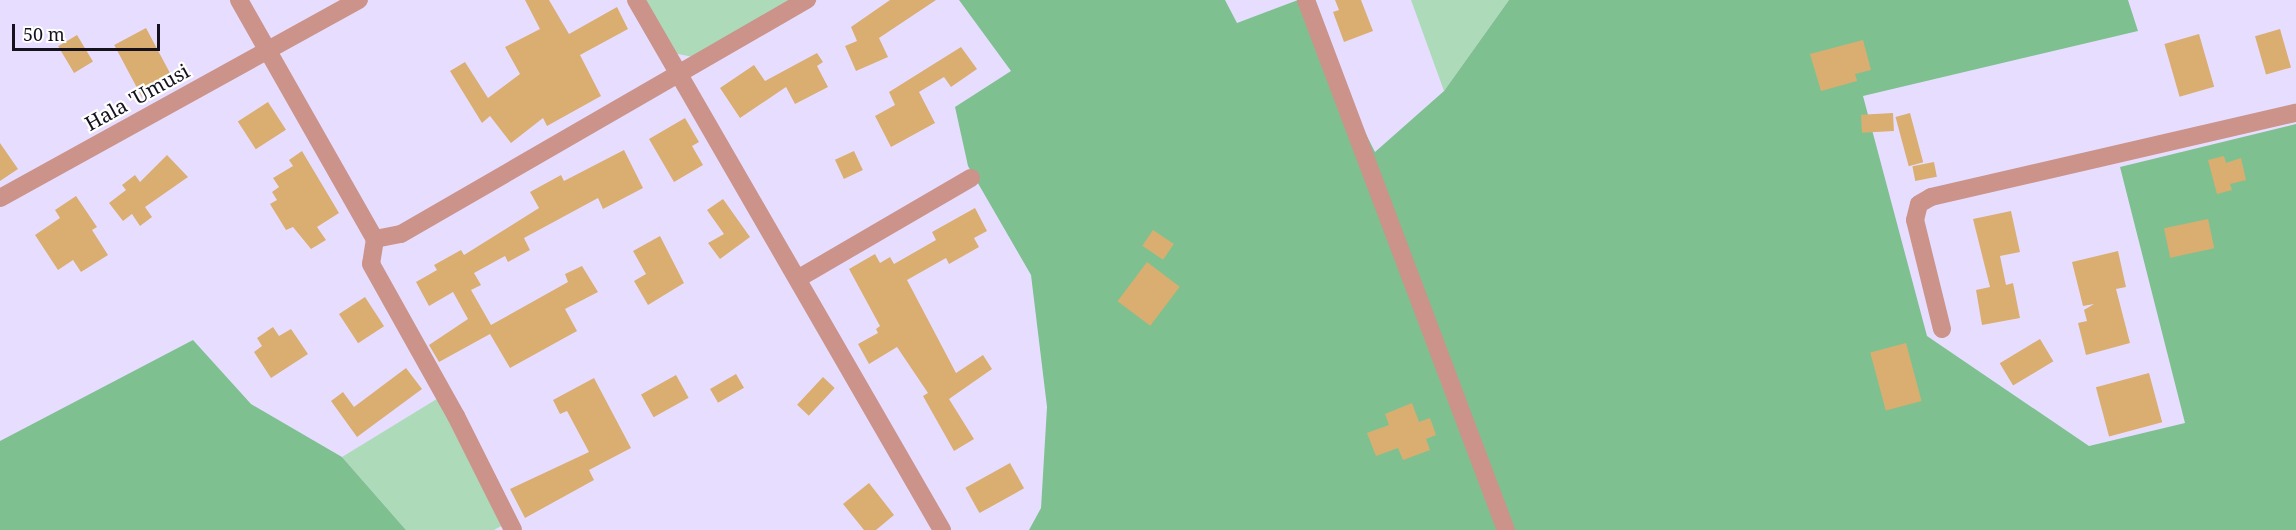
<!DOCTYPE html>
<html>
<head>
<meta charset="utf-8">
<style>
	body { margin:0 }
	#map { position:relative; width:2296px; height:530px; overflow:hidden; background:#e7deff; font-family:"Noto Serif",serif }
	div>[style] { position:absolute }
	.green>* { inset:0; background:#addbb9 }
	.forest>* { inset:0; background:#7fc091 }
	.building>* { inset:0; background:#daae70; transform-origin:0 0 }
	.street>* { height:18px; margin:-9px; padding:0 9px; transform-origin:9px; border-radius:9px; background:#cb9389 }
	span { translate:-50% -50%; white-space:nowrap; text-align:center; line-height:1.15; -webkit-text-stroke:4.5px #fff; paint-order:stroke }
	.street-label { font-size:20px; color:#15121d }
	.scale { position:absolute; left:12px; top:24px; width:148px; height:27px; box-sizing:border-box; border:3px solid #15121d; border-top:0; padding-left:8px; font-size:18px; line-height:21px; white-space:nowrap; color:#15121d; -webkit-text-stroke:4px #fff; paint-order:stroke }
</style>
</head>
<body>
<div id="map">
	<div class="green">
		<i style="clip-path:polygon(644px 0,795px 0,693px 57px,673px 53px)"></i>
		<i style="clip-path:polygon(1411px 0,1509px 0,1444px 91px)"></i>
		<i style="clip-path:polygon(440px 397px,505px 524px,494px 530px,406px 530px,342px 457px)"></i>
	</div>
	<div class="forest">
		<i style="clip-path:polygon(959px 0,1225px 0,1237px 23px,1298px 0,1375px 152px,1444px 91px,1509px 0,2128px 0,2138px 31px,1863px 96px,1927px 336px,2089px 446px,2185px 423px,2120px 167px,2296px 124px,2296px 530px,1029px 530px,1041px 508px,1047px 407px,1031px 275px,968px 166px,955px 107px,1011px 71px)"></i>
		<i style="clip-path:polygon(193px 340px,251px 404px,342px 457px,406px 530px,0 530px,0 441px)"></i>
	</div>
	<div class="building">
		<i style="clip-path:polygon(525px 0,549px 0,569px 34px,617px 7px,628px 29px,580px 55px,601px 96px,547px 126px,543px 118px,511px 143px,490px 116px,482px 123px,450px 71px,465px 62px,488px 98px,520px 74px,505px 47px,540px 29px)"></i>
		<i style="clip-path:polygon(890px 0,936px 0,879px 38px,888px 57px,856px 71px,845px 46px,857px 41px,851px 27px)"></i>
		<i style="clip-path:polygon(1335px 0,1361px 0,1373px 31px,1344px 42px,1333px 12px,1339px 10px)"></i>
		<i style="left:146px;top:28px;width:59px;height:36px;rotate:62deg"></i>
		<i style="left:2280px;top:29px;width:40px;height:26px;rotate:74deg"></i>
		<i style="left:2199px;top:34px;width:55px;height:36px;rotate:74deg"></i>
		<i style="left:77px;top:35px;width:31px;height:22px;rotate:59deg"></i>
		<i style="clip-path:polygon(1863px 40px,1871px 70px,1855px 74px,1857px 81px,1821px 91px,1810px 54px)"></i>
		<i style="clip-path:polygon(961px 47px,977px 69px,951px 87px,944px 77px,919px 92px,935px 123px,891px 147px,875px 116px,895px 105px,889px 92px)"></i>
		<i style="clip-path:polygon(817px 53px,823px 62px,817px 66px,828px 87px,795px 104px,786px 87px,740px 118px,720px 88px,754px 65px,765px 81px)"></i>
		<i style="left:268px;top:102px;width:33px;height:36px;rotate:57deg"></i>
		<i style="left:1893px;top:113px;width:18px;height:32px;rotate:87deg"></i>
		<i style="left:1910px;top:113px;width:51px;height:15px;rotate:75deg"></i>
		<i style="clip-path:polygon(685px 118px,699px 142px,692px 146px,703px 165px,674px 182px,649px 139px)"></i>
		<i style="clip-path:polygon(0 143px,18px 169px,0 181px)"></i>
		<i style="clip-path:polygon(624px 150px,643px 188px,603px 209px,598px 198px,524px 238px,530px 250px,508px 262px,505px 256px,474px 273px,481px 285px,471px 290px,491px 325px,568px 282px,565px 274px,582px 266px,598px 292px,565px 309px,577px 331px,510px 368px,490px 334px,439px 362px,429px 345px,468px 319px,453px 292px,429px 306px,416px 282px,437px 270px,434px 265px,461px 250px,464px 255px,539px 208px,530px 192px,561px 175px,564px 181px)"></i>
		<i style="clip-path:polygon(302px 151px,339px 213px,317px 227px,326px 240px,311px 249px,293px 227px,286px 230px,270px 204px,277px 200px,272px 192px,279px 187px,273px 178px,293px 166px,289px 160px)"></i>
		<i style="left:854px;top:151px;width:21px;height:21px;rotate:65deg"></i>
		<i style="clip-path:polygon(167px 155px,188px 177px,145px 207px,152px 217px,140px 226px,132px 214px,123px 221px,109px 203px,126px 190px,122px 185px,135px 175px,140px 182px)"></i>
		<i style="clip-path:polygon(2224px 156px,2226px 163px,2241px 158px,2246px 180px,2230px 184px,2232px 190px,2217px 194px,2208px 160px)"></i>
		<i style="left:1934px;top:162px;width:15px;height:22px;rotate:79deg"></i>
		<i style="clip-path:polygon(76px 196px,97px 227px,92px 230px,108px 255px,81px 272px,73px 260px,58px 270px,35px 235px,60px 218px,55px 210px)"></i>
		<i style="clip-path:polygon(723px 199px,750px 237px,720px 259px,708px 243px,724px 234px,707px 210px)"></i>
		<i style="clip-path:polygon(975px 208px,987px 231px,974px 238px,979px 247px,949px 264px,946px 258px,907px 280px,956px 373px,983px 355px,992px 369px,949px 399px,974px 439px,954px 451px,923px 396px,928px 393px,897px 347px,869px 364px,858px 344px,878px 333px,876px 329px,880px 326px,849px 269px,875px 254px,880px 263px,890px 257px,894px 264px,936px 240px,932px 232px)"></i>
		<i style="clip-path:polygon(2011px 211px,2020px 252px,2000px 256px,2006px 285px,2013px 283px,2020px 318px,1982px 325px,1976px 290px,1990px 287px,1973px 219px)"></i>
		<i style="left:2208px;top:219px;width:30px;height:45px;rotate:78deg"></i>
		<i style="left:1153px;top:230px;width:25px;height:19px;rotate:34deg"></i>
		<i style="clip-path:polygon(660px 236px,684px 283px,648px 305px,634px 281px,646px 274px,633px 251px)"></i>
		<i style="clip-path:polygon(2118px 251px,2126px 287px,2116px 289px,2130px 343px,2086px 355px,2078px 323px,2087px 321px,2084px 310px,2094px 304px,2083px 306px,2072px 262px)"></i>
		<i style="left:1147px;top:262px;width:41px;height:49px;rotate:37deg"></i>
		<i style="left:365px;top:297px;width:35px;height:31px;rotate:57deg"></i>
		<i style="clip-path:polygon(273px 327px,279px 336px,291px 329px,308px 354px,271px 378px,254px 352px,262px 346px,257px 338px)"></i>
		<i style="left:2040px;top:339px;width:26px;height:47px;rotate:59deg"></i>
		<i style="left:1906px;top:343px;width:60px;height:37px;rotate:75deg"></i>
		<i style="clip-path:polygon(406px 368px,422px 389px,357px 437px,331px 401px,343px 392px,354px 407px)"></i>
		<i style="left:2149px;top:373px;width:51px;height:55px;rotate:75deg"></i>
		<i style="left:736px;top:374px;width:16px;height:30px;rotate:60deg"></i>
		<i style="left:676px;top:375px;width:26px;height:40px;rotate:61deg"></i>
		<i style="left:823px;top:377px;width:16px;height:38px;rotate:43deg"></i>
		<i style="clip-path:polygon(594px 378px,631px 448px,589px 470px,594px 480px,525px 518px,510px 489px,589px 452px,567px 411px,560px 414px,553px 400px)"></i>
		<i style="clip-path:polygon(1412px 403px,1419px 422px,1430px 418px,1436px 435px,1426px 439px,1430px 450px,1403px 460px,1398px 448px,1376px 456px,1367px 433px,1389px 425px,1385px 414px)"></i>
		<i style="left:1010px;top:463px;width:29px;height:51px;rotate:61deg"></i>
		<i style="clip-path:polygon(869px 483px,894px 515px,876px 530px,864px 530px,843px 504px)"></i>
	</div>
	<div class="street">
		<i style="left:239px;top:0;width:275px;rotate:60.4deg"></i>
		<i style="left:375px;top:239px;width:26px;rotate:-11deg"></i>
		<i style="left:401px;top:234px;width:469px;rotate:-30deg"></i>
		<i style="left:636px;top:0;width:612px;rotate:60deg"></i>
		<i style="left:1306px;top:0;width:566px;rotate:69.33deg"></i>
		<i style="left:0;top:198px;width:410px;rotate:-28.9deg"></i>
		<i style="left:375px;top:239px;width:25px;rotate:99deg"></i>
		<i style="left:371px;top:264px;width:174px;rotate:60.8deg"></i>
		<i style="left:456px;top:416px;width:127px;rotate:63.4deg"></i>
		<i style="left:799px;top:278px;width:199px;rotate:-30.2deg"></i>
		<i style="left:1942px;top:329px;width:112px;rotate:-103.9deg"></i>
		<i style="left:1915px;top:220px;width:16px;rotate:-76deg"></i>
		<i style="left:1919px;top:204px;width:14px;rotate:-30deg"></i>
		<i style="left:1931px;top:197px;width:375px;rotate:-13deg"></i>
	</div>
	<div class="street-label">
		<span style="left:137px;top:97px;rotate:-29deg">Hala 'Umusi</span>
	</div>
	<div class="scale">50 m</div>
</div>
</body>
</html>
